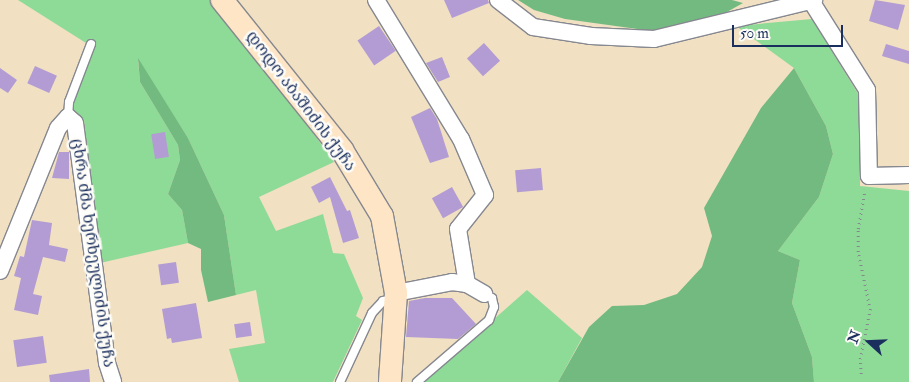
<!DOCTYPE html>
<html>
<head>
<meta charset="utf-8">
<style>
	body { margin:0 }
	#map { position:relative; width:909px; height:382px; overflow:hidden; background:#f1e0c2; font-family:"IM FELL Double Pica","Noto Serif Georgian",serif }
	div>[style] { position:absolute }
	.green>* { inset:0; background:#8eda97 }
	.forest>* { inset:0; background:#72ba80 }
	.building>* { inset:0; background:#b39cd4; transform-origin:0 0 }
	.path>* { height:2.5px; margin-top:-1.25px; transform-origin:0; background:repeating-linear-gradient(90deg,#868890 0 1px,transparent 0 5px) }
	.roads { filter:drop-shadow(1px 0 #868890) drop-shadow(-1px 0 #868890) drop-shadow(0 1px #868890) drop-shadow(0 -1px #868890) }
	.lane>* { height:8px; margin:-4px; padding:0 4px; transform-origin:4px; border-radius:4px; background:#fff }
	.street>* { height:16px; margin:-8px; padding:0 8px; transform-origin:8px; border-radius:8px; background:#fff }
	.secondary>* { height:22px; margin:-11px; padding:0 11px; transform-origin:11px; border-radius:11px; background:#fde5c5 }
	span { translate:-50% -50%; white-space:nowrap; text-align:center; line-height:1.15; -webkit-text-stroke:5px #fdfcf7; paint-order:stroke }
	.street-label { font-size:16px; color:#1b2f5e }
	.north { position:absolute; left:844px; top:317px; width:50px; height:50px; -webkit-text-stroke:4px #fdfcf7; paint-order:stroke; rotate:290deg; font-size:14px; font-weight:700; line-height:20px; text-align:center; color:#1b2f5e }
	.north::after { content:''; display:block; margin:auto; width:18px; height:22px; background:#1b2f5e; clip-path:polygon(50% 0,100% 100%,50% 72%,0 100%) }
	.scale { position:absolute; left:732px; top:25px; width:111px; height:22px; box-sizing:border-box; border:2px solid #1b2f5e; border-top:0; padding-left:6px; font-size:15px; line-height:18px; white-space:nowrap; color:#1b2f5e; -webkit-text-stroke:4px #fdfcf7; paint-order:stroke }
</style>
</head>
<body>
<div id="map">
	<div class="green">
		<i style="clip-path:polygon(18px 0,211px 0,246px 40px,334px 162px,259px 197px,276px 231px,323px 214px,333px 253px,344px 254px,363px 298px,356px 316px,362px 320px,333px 382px,239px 382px,229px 349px,265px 343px,256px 290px,236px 295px,224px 215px,188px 138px,138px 60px,140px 82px,178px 145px,180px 160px,168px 194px,182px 210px,188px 243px,100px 263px,84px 120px,64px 103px,86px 43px)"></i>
		<i style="clip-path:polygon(812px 19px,860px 97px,860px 186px,909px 191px,909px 382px,814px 382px,812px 357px,792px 303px,800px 260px,778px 251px,819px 197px,833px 154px,826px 126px,794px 68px,736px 26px)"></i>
		<i style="clip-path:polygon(527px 290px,582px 338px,558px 382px,423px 382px)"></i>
	</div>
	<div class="forest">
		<i style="clip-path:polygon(518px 0,732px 0,743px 3px,709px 22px,659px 32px,565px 19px,534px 10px)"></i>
		<i style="clip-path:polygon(138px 58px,188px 138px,224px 215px,236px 295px,208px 302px,201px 270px,201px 249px,188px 243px,182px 210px,168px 194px,180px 160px,178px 145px,140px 82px)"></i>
		<i style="clip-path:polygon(794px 68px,826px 126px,833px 154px,819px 197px,778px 251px,800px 260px,792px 303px,812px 357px,814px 382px,558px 382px,589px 327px,612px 306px,644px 305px,677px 294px,702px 267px,712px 236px,704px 208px,761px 108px)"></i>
	</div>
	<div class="building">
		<i style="clip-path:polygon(444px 0,488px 0,489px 3px,452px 18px)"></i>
		<i style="clip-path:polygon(875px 0,905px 5px,898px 30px,869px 21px)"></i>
		<i style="left:379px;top:26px;width:30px;height:26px;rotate:56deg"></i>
		<i style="left:484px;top:43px;width:24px;height:23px;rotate:48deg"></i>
		<i style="clip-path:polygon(886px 44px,909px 51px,909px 64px,882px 56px)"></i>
		<i style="clip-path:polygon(442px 57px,450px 77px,438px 82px,426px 63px)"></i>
		<i style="left:35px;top:66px;width:24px;height:19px;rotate:24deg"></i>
		<i style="clip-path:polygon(0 68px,17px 80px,8px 93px,0 88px)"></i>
		<i style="clip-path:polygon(430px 108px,437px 119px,449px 157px,430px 163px,411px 117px)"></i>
		<i style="left:165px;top:132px;width:25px;height:14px;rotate:81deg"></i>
		<i style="clip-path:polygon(59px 152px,69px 152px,69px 179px,52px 178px)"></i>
		<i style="left:541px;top:168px;width:22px;height:26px;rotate:85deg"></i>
		<i style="clip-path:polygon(330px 177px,347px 211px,350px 210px,359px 238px,343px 243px,330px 197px,319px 203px,311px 187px)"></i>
		<i style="left:452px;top:187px;width:23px;height:23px;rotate:61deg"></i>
		<i style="clip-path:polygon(32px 220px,52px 223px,49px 245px,68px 249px,65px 262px,43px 257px,33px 294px,42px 296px,38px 315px,14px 310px,21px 278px,14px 276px,20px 256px,24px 257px)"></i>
		<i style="left:176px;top:262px;width:21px;height:18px;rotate:82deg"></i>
		<i style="clip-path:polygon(425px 298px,452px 298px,476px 324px,458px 339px,406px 337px,409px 301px)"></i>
		<i style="clip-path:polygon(196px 303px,202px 338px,172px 343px,171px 338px,167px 339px,162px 309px)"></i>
		<i style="left:250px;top:322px;width:14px;height:16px;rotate:82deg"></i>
		<i style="left:43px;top:336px;width:27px;height:30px;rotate:82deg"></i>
		<i style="clip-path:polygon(89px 369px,90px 382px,50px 382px,49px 375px)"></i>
	</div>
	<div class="path">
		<i style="left:861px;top:374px;width:15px;rotate:-94deg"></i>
		<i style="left:860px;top:359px;width:50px;rotate:-78.5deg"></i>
		<i style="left:870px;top:310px;width:59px;rotate:-101.7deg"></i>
		<i style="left:858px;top:252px;width:23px;rotate:-90deg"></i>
		<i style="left:858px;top:229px;width:40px;rotate:-80deg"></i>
	</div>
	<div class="roads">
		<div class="lane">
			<i style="left:68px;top:117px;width:15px;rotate:-86deg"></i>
			<i style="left:69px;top:102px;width:62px;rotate:-69.2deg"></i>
			<i style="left:340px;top:382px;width:76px;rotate:-65.1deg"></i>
			<i style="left:372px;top:313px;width:16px;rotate:-47deg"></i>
			<i style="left:383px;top:301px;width:10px;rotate:-11deg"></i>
			<i style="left:417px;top:382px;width:95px;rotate:-40.7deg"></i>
			<i style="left:489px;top:320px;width:14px;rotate:-69deg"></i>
			<i style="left:494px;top:307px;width:9px;rotate:-103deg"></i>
			<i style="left:492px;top:298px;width:9px;rotate:-153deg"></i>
		</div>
		<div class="street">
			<i style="left:376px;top:0;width:163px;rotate:58.6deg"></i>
			<i style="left:461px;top:139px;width:61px;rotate:66.8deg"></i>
			<i style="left:485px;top:195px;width:43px;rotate:128.5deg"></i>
			<i style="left:458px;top:229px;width:56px;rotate:80.7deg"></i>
			<i style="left:467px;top:284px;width:20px;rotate:30deg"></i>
			<i style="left:498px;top:0;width:44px;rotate:37.6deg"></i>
			<i style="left:533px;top:27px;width:59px;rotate:8.8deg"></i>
			<i style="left:591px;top:36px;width:63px;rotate:2.7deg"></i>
			<i style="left:654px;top:39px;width:165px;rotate:-13.7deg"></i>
			<i style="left:811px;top:1px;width:105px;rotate:57.8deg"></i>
			<i style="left:867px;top:90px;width:86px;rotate:88.7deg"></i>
			<i style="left:869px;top:176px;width:40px;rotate:-1.4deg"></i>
			<i style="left:0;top:271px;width:154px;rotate:-67.9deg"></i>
			<i style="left:58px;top:128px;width:15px;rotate:-48deg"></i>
			<i style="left:68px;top:117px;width:9px;rotate:41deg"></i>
			<i style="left:75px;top:123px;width:242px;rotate:82.4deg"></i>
			<i style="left:107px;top:363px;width:20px;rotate:72deg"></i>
			<i style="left:396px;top:293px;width:57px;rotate:-11.1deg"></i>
			<i style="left:452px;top:282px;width:15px;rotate:8deg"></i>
		</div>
		<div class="secondary">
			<i style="left:222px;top:0;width:192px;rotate:51.3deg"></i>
			<i style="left:342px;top:150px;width:77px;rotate:58.8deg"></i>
			<i style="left:382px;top:216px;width:78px;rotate:79.7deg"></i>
			<i style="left:396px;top:293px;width:89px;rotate:93.9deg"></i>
		</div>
	</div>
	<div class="street-label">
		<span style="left:301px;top:101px;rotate:53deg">დოდო აბაშიძის ქუჩა</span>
		<span style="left:93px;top:253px;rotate:82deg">ცხრა ძმა ხერხეულიძის ქუჩა</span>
	</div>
	<div class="north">N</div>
	<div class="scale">50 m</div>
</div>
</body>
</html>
